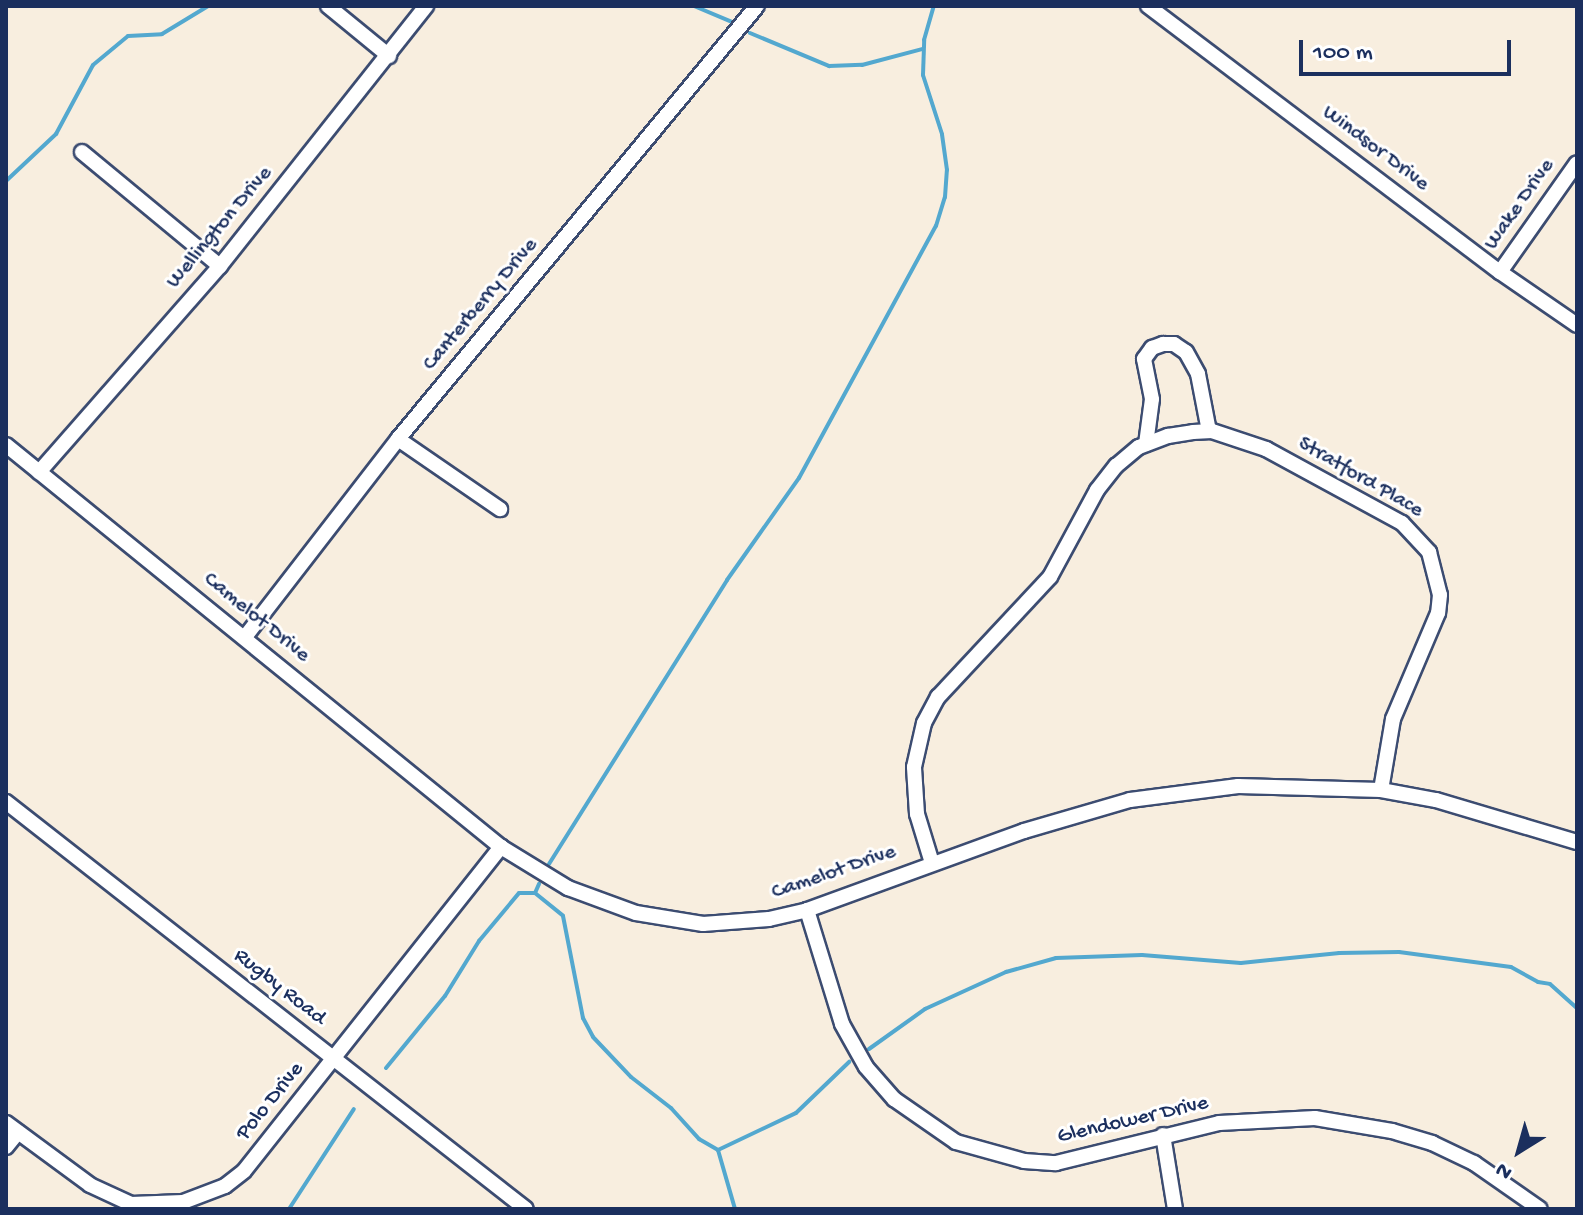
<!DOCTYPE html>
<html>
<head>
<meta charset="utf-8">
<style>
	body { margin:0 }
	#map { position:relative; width:1583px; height:1215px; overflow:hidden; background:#f8eedf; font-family:"Gochi Hand",sans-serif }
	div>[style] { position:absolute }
	.stream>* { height:4px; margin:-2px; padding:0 2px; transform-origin:2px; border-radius:2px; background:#53a8cf }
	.roads { filter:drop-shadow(2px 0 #3c4c71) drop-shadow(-2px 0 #3c4c71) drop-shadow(0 2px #3c4c71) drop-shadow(0 -2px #3c4c71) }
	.street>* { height:14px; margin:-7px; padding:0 7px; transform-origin:7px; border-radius:7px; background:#fff }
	span { translate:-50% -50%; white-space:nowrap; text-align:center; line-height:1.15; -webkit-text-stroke:6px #fff; paint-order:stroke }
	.street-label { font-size:22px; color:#1b2f5e }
	.frame { position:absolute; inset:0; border:8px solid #1b2f5e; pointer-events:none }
	.north { position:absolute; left:1479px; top:1111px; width:80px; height:80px; -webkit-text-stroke:6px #fff; paint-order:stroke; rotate:217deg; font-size:22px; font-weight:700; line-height:32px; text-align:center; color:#1b2f5e }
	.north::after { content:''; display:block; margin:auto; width:28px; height:36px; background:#1b2f5e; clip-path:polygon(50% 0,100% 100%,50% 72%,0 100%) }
	.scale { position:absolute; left:1299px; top:40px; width:212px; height:36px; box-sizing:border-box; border:4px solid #1b2f5e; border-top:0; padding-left:10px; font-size:24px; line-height:28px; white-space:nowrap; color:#1b2f5e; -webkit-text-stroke:6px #fff; paint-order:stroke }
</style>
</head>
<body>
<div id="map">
	<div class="stream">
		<i style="left:694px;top:6px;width:41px;rotate:22.8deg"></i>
		<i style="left:750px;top:33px;width:86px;rotate:22.7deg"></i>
		<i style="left:829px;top:66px;width:33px;rotate:-2deg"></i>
		<i style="left:862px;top:65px;width:62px;rotate:-14.9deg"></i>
		<i style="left:6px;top:181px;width:69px;rotate:-43.2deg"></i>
		<i style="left:56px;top:134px;width:78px;rotate:-61.8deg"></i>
		<i style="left:93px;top:65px;width:45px;rotate:-39.6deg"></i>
		<i style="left:128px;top:36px;width:34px;rotate:-3deg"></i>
		<i style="left:162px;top:34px;width:54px;rotate:-31.3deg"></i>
		<i style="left:549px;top:864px;width:335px;rotate:-57.9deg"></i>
		<i style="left:727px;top:580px;width:125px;rotate:-54.8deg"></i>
		<i style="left:799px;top:478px;width:287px;rotate:-61.5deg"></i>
		<i style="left:936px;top:226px;width:30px;rotate:-73deg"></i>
		<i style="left:945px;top:197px;width:27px;rotate:-86deg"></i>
		<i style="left:947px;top:170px;width:36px;rotate:-98deg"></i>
		<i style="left:942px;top:134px;width:62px;rotate:-107.9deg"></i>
		<i style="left:923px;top:75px;width:35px;rotate:-88deg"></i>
		<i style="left:924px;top:40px;width:35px;rotate:-74deg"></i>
		<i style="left:535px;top:893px;width:10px;rotate:-66deg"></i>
		<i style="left:869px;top:1049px;width:69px;rotate:-35.5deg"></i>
		<i style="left:925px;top:1009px;width:89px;rotate:-24.6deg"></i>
		<i style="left:1006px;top:972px;width:52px;rotate:-15.6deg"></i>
		<i style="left:1056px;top:958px;width:86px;rotate:-2deg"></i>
		<i style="left:1142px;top:955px;width:99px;rotate:4.6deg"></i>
		<i style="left:1241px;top:963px;width:99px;rotate:-5.8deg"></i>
		<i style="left:1339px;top:953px;width:60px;rotate:-1deg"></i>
		<i style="left:1399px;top:952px;width:113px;rotate:7.6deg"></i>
		<i style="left:1511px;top:967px;width:31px;rotate:29deg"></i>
		<i style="left:1538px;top:982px;width:12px;rotate:9deg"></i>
		<i style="left:1550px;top:984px;width:36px;rotate:42deg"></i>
		<i style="left:386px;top:1068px;width:93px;rotate:-50.7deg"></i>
		<i style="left:445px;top:996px;width:65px;rotate:-58.3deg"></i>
		<i style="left:479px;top:941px;width:62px;rotate:-50.2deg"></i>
		<i style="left:519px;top:893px;width:16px"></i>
		<i style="left:535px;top:893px;width:36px;rotate:39deg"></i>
		<i style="left:563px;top:916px;width:104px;rotate:78.9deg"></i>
		<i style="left:583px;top:1018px;width:21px;rotate:62deg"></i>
		<i style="left:593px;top:1037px;width:55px;rotate:46.5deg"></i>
		<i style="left:631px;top:1077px;width:51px;rotate:37.8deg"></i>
		<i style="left:671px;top:1108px;width:42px;rotate:47.9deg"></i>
		<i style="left:699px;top:1139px;width:22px;rotate:30deg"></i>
		<i style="left:718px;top:1150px;width:86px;rotate:-25.4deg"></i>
		<i style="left:796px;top:1113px;width:74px;rotate:-43.9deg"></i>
		<i style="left:718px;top:1150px;width:61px;rotate:73.9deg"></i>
		<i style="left:289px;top:1209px;width:119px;rotate:-57deg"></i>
	</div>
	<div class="roads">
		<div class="street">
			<i style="left:328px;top:6px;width:79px;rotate:39.3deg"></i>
			<i style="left:1148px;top:6px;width:441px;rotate:37.1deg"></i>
			<i style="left:1500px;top:272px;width:93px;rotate:34.5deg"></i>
			<i style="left:82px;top:152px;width:179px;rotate:39.6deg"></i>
			<i style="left:1500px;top:272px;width:133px;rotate:-54.8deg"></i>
			<i style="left:398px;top:439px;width:124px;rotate:34.5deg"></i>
			<i style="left:1146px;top:444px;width:45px;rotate:-82.4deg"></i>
			<i style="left:1152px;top:399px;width:41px;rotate:-101.3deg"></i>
			<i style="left:1144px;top:359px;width:14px;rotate:-54deg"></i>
			<i style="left:1152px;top:348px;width:12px;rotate:-20deg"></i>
			<i style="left:1163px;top:344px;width:11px"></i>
			<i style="left:1174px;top:344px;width:14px;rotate:34deg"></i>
			<i style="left:1186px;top:352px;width:25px;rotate:61deg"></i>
			<i style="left:1198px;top:374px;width:58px;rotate:79.1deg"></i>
			<i style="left:6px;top:445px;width:638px;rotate:39.08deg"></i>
			<i style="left:501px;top:847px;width:79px;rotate:31.5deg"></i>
			<i style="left:568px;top:888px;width:72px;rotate:20.2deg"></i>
			<i style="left:636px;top:913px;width:68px;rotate:9.3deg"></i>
			<i style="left:703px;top:924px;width:66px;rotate:-4.3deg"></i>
			<i style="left:769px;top:919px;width:39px;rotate:-13deg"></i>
			<i style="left:807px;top:910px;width:231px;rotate:-20deg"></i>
			<i style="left:1024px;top:831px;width:110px;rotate:-16.3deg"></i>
			<i style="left:1130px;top:800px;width:109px;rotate:-7.4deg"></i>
			<i style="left:1238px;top:786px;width:143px;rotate:1.6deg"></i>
			<i style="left:1381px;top:790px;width:56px;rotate:10.3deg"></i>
			<i style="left:1436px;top:800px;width:147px;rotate:16.6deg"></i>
			<i style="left:39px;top:472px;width:274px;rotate:-48.7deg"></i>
			<i style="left:220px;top:266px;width:332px;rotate:-51.6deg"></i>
			<i style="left:245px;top:637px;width:250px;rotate:-52.3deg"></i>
			<i style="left:398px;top:439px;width:562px;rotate:-50.34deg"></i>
			<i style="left:6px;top:802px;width:660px;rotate:38.05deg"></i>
			<i style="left:932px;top:863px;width:51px;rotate:-107deg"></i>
			<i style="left:917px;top:814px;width:47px;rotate:-93.7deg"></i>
			<i style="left:914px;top:767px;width:45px;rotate:-77.2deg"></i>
			<i style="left:924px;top:723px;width:30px;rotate:-62deg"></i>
			<i style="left:938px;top:697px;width:164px;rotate:-47deg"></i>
			<i style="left:1050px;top:577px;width:99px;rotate:-61.6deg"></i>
			<i style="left:1097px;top:490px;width:31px;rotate:-52deg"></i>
			<i style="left:1116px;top:466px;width:30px;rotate:-40deg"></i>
			<i style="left:1139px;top:447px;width:31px;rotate:-21deg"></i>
			<i style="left:1168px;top:436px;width:25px;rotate:-9deg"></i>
			<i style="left:1193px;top:432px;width:19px;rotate:-3deg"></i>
			<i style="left:1212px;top:431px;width:57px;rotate:18.4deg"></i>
			<i style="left:1266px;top:449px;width:155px;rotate:28.6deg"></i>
			<i style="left:1402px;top:523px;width:40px;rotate:47deg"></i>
			<i style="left:1429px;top:552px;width:44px;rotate:75.7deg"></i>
			<i style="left:1440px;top:595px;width:18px;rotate:96deg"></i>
			<i style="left:1438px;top:613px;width:115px;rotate:113deg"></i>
			<i style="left:1393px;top:719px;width:72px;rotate:99.6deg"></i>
			<i style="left:807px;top:910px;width:119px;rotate:72.9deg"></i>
			<i style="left:842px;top:1024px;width:49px;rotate:60.8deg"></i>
			<i style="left:866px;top:1067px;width:43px;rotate:48.8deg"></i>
			<i style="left:894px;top:1099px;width:75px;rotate:34.7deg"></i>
			<i style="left:956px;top:1142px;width:71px;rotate:15.6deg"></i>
			<i style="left:1024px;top:1161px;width:32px;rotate:4deg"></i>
			<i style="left:1056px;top:1163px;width:168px;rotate:-13.8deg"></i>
			<i style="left:1219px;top:1123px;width:96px;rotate:-3deg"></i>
			<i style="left:1315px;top:1118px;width:78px;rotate:9.6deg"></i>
			<i style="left:1392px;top:1131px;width:42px;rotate:16.7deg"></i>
			<i style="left:1432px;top:1143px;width:47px;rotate:25.5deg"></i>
			<i style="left:1474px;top:1163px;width:80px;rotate:34.9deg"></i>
			<i style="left:6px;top:1123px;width:104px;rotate:36.4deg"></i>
			<i style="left:90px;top:1185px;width:45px;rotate:24.9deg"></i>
			<i style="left:131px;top:1204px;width:52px;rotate:-2.2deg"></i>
			<i style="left:183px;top:1202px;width:45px;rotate:-20.9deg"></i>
			<i style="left:225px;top:1186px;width:24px;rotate:-38deg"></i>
			<i style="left:244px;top:1171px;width:414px;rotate:-51.6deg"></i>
			<i style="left:1163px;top:1135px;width:75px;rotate:80.8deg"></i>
			<i style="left:6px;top:1147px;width:19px;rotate:-51deg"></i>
		</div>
	</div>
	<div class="street-label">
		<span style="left:1375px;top:149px;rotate:37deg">Windsor Drive</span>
		<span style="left:1520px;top:205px;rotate:-55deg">Wake Drive</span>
		<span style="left:220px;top:228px;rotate:-50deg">Wellington Drive</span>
		<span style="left:481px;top:305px;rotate:-50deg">Canterberry Drive</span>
		<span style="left:1360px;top:478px;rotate:30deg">Stratford Place</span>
		<span style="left:256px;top:618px;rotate:39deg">Camelot Drive</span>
		<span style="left:834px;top:873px;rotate:-19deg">Camelot Drive</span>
		<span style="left:279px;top:988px;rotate:38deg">Rugby Road</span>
		<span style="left:271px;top:1102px;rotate:-51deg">Polo Drive</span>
		<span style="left:1133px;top:1121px;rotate:-13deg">Glendower Drive</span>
	</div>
	<div class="frame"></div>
	<div class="north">N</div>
	<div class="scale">100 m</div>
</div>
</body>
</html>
